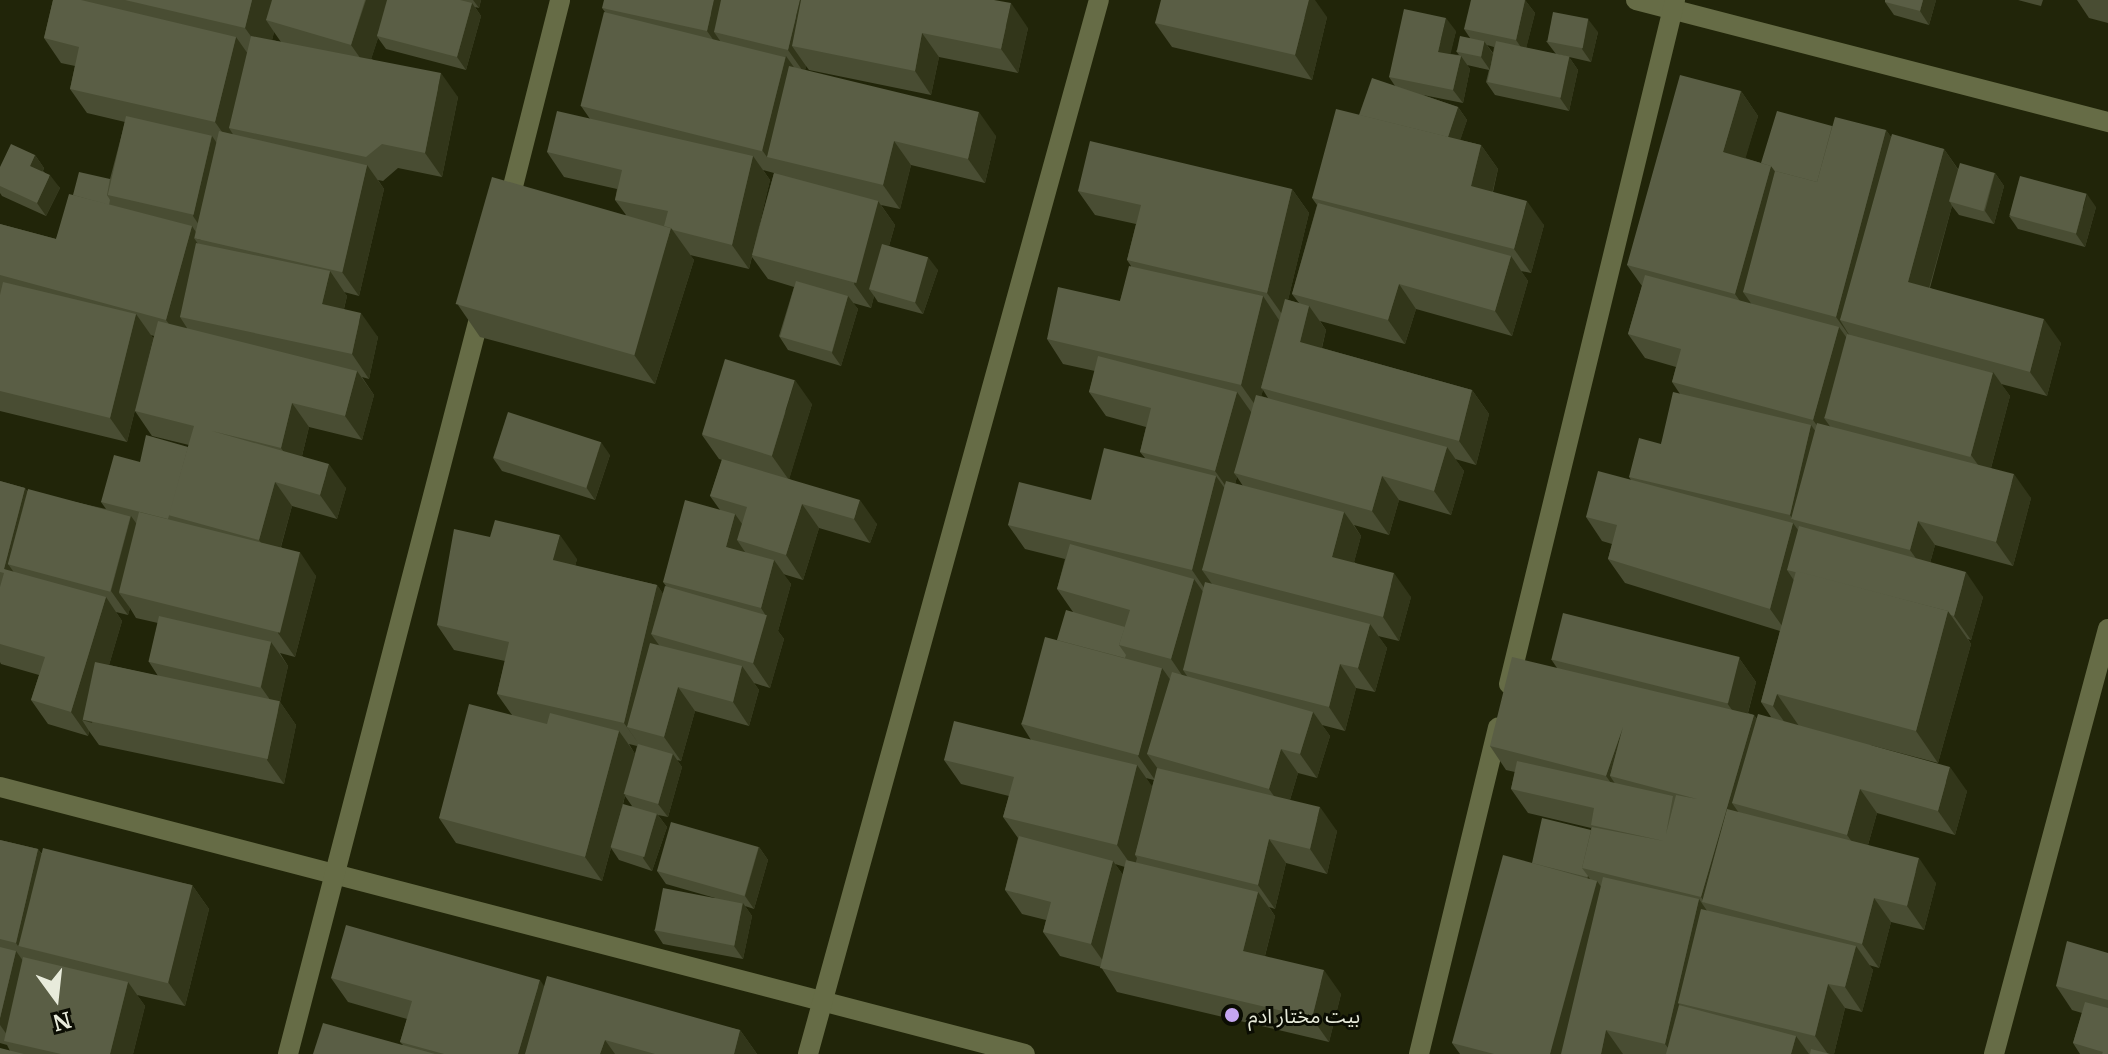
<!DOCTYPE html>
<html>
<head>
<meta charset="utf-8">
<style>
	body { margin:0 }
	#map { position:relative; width:2108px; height:1054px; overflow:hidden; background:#212509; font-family:Merriweather,"Noto Sans Arabic",serif }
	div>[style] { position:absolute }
	.minor>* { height:20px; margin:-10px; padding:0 10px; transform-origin:10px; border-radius:10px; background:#666c46 }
	.wall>* { inset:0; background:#494d33 }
	.shaded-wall>* { inset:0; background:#32361a }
	.building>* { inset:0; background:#5a5e45; transform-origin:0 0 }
	.dots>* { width:22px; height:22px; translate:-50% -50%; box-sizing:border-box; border:4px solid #0b0d03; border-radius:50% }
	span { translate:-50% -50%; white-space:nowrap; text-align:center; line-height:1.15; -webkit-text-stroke:6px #0b0d03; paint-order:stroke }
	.poi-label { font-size:20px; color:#e8ebdb }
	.left { translate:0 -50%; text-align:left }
	.north { position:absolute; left:16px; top:958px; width:80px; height:80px; -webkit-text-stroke:6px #0b0d03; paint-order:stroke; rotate:165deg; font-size:22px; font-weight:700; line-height:32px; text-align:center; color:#e8ebdb }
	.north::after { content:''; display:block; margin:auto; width:28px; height:36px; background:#e8ebdb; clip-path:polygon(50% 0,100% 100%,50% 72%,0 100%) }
</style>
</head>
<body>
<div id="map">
	<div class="minor">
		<i style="left:1636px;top:0;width:488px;rotate:14.5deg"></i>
		<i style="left:508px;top:206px;width:212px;rotate:-75.8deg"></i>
		<i style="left:1509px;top:684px;width:704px;rotate:-76.36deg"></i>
		<i style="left:0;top:787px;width:1059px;rotate:14.6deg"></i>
		<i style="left:288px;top:1054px;width:772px;rotate:-75.44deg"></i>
		<i style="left:808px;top:1054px;width:1093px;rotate:-74.57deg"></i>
		<i style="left:1419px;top:1054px;width:336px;rotate:-76.4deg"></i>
		<i style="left:1994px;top:1054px;width:440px;rotate:-75deg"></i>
	</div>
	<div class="wall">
		<i style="clip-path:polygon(evenodd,53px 0,481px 0,479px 8px,475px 7px,481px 16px,466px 70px,386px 49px,378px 38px,371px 59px,458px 97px,442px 177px,398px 168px,383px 181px,378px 180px,384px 189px,359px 296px,344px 292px,347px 296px,344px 309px,378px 337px,369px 379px,362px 377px,374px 395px,362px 440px,309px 427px,302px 456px,346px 488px,337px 519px,292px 506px,281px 547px,316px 576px,295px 657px,280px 653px,288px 666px,280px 702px,296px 725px,284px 784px,99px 745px,89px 731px,88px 736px,48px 724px,31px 700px,39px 675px,1px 664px,0 662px,0 481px,25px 488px,27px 491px,106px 509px,101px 502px,140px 462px,188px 447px,189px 445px,152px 436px,135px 411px,154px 336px,151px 335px,153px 338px,127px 442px,0 411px,0 224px,56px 239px,73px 195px,110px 179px,125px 122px,87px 113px,70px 89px,75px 66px,61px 63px,44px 38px,53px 0,274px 32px,281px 42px,272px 40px,274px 32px,53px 0,130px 608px,136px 618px,158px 623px,149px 662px,158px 676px,109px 665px,122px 621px,116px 612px,128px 615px,130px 608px)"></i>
		<i style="clip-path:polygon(evenodd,1525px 0,1535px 13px,1526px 48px,1569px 57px,1578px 70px,1569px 111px,1495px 95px,1486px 82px,1489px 70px,1467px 65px,1470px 69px,1463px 103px,1423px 95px,1458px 107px,1467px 120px,1460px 140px,1481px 145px,1498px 169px,1493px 192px,1544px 225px,1531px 273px,1521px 271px,1528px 281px,1512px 336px,1416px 309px,1405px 344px,1320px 321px,1326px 330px,1322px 348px,1472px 390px,1489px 414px,1476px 465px,1455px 459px,1464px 471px,1451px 515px,1399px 500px,1389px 535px,1354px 525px,1361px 536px,1354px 562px,1411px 597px,1399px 641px,1378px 636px,1387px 648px,1375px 692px,1356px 688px,1345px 731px,1322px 725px,1330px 736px,1317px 778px,1298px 773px,1290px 800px,1337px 831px,1327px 874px,1286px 863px,1275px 909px,1269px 907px,1275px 916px,1265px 956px,1341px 994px,1329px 1042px,1117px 992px,1101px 967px,1060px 956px,1043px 932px,1046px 920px,1022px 914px,1005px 890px,1018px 838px,1003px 817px,1009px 796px,961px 784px,944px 760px,1031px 740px,1021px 724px,1057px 640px,1073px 612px,1057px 589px,1065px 559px,1025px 549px,1008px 525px,1091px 500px,1145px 458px,1140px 452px,1146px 427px,1106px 416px,1089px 392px,1095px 371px,1063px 364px,1047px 339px,1120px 301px,1131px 266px,1127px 260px,1136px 224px,1095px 215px,1078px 191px,1292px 189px,1309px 213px,1288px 300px,1299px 303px,1292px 294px,1317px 205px,1312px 198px,1359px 115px,1395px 86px,1389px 77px,1456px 31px,1450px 54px,1459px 55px,1456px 51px,1470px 38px,1464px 29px,1525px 0,1487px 45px,1494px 47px,1493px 53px,1487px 45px,1525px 0,1263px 390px,1268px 398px,1261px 396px,1263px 390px,1525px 0,1237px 477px,1243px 486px,1235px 484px,1237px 477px,1525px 0,1146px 778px,1154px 780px,1152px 787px,1146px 778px,1525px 0,1115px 864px,1125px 867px,1123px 875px,1115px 864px)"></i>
		<i style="clip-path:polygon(1936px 0,1929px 25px,1894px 15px,1885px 2px)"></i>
		<i style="clip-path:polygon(2018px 0,2043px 0,2041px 6px)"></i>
		<i style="clip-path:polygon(2077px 0,2108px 0,2108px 23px,2089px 18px)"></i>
		<i style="clip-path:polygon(evenodd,602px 8px,1028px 28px,1018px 73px,939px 57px,931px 95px,809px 70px,806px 66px,805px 70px,996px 136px,985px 183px,911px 165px,900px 209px,881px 205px,895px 225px,889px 246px,938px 270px,923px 314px,878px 302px,874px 296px,871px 308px,853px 303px,858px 309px,841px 366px,788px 350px,779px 336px,794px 287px,768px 279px,752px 257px,749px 269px,690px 255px,694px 260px,655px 384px,480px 337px,458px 305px,626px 215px,615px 200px,617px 189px,564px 177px,547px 152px,590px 119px,581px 106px,605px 12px,602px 8px,763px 170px,774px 173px,758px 230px,770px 180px,763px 170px)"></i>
		<i style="clip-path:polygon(1327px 17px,1312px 80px,1172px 47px,1155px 23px)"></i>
		<i style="clip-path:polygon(1598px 32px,1591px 62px,1556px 54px,1546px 41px)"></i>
		<i style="clip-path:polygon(1741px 91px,1758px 116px,1745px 158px,1761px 163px,1832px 126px,1886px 130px,1891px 137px,1944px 149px,1958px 169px,1995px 173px,2004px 186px,1994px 224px,1959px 215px,1952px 206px,1930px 288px,2061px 343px,2047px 396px,2001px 384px,2010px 396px,1991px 468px,2031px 498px,2013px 566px,1935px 545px,1930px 563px,1983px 597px,1971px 640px,1968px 639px,1971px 644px,1938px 763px,1870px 745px,1967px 791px,1955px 835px,1877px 813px,1868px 845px,1936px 883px,1924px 930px,1891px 922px,1879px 968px,1869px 965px,1873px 970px,1862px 1012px,1845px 1008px,1834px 1054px,1460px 1054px,1452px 1043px,1532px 863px,1591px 830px,1591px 828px,1528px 813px,1511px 789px,1515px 772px,1506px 770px,1490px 746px,1557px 668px,1551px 659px,1739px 658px,1756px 682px,1748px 713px,1754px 715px,1757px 719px,1771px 717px,1761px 702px,1780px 631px,1625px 583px,1608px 559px,1612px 544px,1602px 541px,1586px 517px,1631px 480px,1629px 477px,1661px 444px,1680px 394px,1672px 382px,1676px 367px,1645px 358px,1628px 334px,1642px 286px,1627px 265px)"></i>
		<i style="clip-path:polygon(35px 155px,44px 168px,43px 171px,60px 188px,46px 216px,2px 196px,0 193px,0 167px)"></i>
		<i style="clip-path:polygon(2096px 207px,2085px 247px,2018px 229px,2009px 216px)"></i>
		<i style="clip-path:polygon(evenodd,812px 404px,789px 479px,877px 524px,870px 543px,819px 528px,803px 580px,783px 574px,791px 584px,778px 631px,784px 639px,770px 688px,754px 683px,759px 690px,749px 726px,695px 711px,681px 761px,677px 760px,682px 767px,668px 817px,658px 815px,667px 827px,652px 871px,619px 860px,611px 848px,602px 881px,456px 843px,439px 818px,512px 715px,497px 694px,505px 661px,454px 650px,437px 625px,577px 559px,575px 566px,657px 585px,663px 594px,666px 586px,663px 582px,720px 510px,710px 496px,722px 460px,719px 459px,702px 435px,812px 404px,629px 744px,637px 746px,635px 754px,629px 744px,812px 404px,625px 796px,632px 806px,622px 809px,625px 796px)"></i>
		<i style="clip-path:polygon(610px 455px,595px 500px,502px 471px,493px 458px)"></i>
		<i style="clip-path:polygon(0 840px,38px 849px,41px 853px,192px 885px,209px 909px,185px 1006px,137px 995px,145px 1006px,133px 1054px,0 1054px,10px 1051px,7px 1045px,0 1043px)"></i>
		<i style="clip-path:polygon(759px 847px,768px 860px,754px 909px,745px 906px,752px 916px,743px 959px,663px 944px,654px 930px,715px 898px,666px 884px,657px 871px)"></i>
		<i style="clip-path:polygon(2108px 953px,2108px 1054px,2080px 1054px,2073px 1043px,2082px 1013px,2072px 1010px,2056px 986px)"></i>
		<i style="clip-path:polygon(331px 978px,544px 986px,740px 1030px,757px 1054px,313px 1054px,403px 1045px,400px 1042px,407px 1019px,348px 1002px)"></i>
	</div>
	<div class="shaded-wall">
		<i style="clip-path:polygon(252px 0,282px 0,266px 20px,274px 32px,268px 60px,245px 28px)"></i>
		<i style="clip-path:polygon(366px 0,390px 0,377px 36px,378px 38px,368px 69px,351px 45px)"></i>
		<i style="clip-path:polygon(473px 0,481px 0,479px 8px)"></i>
		<i style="clip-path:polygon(714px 0,736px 0,714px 32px,725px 48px,724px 55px,707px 31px)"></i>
		<i style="clip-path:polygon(800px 0,822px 0,792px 46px,806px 66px,805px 74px,788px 50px)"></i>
		<i style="clip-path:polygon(1309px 0,1315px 0,1327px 17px,1312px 80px,1295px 55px)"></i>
		<i style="clip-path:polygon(1525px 0,1535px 13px,1525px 53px,1516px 40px)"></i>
		<i style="clip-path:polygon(1923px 0,1936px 0,1929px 25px,1920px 11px)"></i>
		<i style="clip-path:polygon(472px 3px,481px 16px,466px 70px,457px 57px)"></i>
		<i style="clip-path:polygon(1011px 3px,1028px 28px,1018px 73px,1001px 49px)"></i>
		<i style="clip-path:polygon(1446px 18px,1456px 31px,1448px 65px,1438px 52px)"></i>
		<i style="clip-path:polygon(1588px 19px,1598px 32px,1591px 62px,1582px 49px)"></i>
		<i style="clip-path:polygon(922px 33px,939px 57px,931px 95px,915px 71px)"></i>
		<i style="clip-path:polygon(236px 37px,253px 61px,229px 128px,234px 136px,232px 146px,215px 122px)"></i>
		<i style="clip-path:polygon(1484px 41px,1493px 54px,1490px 70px,1481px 57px)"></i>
		<i style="clip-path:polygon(786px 56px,803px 80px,767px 157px,762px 150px)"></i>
		<i style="clip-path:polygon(1461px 56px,1470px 69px,1463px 103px,1453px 90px)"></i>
		<i style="clip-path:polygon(1569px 57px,1578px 70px,1569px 111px,1560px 98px)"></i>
		<i style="clip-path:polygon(441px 73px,458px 97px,442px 177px,425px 153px)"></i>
		<i style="clip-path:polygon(1741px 91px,1758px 116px,1740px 177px,1723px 152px)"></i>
		<i style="clip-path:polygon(1458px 107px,1467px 120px,1455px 156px,1446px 143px)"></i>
		<i style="clip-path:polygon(979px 112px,996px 136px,985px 183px,968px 159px)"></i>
		<i style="clip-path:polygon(1886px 130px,1903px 154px,1840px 320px,1853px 341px,1836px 317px)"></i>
		<i style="clip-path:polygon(212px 136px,229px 161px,209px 240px,193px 216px)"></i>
		<i style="clip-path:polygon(894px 141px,911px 165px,900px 209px,883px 185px)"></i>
		<i style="clip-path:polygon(1481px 145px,1498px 169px,1488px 210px,1471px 186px)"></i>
		<i style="clip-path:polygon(1944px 149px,1961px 174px,1950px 202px,1952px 206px,1924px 306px,1908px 282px)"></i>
		<i style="clip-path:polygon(35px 155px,44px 168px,39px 179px,30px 166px)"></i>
		<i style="clip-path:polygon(753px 156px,770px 180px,749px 269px,732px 245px)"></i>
		<i style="clip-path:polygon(367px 165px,384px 189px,359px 296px,342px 272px)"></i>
		<i style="clip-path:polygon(1771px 166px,1788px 190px,1743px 292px,1755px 309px,1752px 318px,1735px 294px)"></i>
		<i style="clip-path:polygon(1995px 173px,2004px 186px,1994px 224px,1985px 211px)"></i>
		<i style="clip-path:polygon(50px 175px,60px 188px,46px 216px,37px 203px)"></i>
		<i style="clip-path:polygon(1292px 189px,1309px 213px,1284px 317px,1267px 293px)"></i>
		<i style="clip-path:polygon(2087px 194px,2096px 207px,2085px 247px,2076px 234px)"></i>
		<i style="clip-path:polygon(878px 201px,895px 225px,876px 291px,869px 289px,874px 296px,871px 308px,854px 284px)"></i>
		<i style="clip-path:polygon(1527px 201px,1544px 225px,1531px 273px,1514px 249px)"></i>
		<i style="clip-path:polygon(192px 226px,201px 240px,194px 238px,207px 257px,180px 317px,187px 328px,183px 344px,166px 320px)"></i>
		<i style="clip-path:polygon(671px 228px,694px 260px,655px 384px,632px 352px)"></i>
		<i style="clip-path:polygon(1511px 256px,1528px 281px,1512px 336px,1495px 311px)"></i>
		<i style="clip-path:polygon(928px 257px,938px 270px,923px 314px,914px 301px)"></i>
		<i style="clip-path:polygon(330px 271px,347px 296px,339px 328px,322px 304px)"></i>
		<i style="clip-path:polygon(1399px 284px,1416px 309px,1405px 344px,1388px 320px)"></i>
		<i style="clip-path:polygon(848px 296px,858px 309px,841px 366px,832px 353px)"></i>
		<i style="clip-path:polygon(1263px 296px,1279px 320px,1261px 388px,1263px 390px,1258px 409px,1241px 385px)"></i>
		<i style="clip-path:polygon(1309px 306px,1326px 330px,1317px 367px,1300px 342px)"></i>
		<i style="clip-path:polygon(361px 313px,378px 337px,369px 379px,352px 354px)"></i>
		<i style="clip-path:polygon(136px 314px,153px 338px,127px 442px,110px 418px)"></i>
		<i style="clip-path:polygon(2044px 319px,2061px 343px,2047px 396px,2030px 372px)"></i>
		<i style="clip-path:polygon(1839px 327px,1856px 351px,1824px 418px,1834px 432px,1830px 444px,1813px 420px)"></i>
		<i style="clip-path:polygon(357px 371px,374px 395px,362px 440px,345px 416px)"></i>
		<i style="clip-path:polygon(1993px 372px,2010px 396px,1988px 479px,1971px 455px)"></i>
		<i style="clip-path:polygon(795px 380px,812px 404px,789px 480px,772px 456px)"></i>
		<i style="clip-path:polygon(1472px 390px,1489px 414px,1476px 465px,1459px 441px)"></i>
		<i style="clip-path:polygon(1237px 392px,1254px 416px,1234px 473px,1237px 477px,1232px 495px,1215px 471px)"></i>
		<i style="clip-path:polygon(292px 403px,309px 427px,298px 472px,281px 448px)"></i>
		<i style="clip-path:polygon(1811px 425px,1828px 449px,1793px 520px,1790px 515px)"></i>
		<i style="clip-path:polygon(601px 442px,610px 455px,595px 500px,586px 487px)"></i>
		<i style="clip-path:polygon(1447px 447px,1464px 471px,1451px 515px,1434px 491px)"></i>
		<i style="clip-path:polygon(329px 464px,346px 488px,337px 519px,320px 495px)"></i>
		<i style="clip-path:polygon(2014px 474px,2031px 498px,2013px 566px,1996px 542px)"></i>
		<i style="clip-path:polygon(1216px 476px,1233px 500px,1202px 570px,1212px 584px,1209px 595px,1192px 570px)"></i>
		<i style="clip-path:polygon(1382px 476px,1399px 500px,1389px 535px,1372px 511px)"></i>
		<i style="clip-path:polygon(275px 482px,292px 506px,276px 564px,259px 540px)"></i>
		<i style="clip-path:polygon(25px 488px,42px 512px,8px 564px,23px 585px,4px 569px)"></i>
		<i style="clip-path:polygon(860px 500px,877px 524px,870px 543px,854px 519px)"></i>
		<i style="clip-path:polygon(802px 504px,819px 528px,803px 580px,786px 555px)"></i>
		<i style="clip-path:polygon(1344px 512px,1361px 536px,1349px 581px,1332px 557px)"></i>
		<i style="clip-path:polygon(735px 514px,752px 538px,737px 540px,747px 555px,726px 547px)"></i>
		<i style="clip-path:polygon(131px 516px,148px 540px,119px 593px,130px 608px,128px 615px,111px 591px)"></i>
		<i style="clip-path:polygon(1918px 521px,1935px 545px,1927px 574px,1910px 550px)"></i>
		<i style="clip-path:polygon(1793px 523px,1810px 547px,1787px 570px,1799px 588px,1787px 633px,1770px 609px)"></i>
		<i style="clip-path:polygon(560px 535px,577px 559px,570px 585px,553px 560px)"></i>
		<i style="clip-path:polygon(300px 552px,316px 576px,295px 657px,278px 633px)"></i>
		<i style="clip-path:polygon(774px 560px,791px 584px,778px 631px,784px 639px,770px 688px,753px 663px,766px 616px,761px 608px)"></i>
		<i style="clip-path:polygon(1966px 572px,1983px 597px,1971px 640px,1954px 616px)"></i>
		<i style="clip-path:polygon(1394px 573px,1411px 597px,1399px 641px,1383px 617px)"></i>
		<i style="clip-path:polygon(1194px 579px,1211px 603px,1183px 670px,1189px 679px,1188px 684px,1171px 659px)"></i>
		<i style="clip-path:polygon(657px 585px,674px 610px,651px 634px,664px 652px,627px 727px,641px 747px,624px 723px)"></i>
		<i style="clip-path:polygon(106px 597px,122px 621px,92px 723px,82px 720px,89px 731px,88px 736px,71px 712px)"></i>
		<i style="clip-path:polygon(1948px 611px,1971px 644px,1938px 763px,1916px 731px)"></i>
		<i style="clip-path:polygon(1370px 624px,1387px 648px,1375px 692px,1358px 668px)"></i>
		<i style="clip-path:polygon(271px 642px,288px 666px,280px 702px,296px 725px,284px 784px,267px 760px,278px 711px,261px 687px)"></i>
		<i style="clip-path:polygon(1739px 658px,1756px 682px,1744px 727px,1727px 703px)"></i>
		<i style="clip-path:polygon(1340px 664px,1356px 688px,1345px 731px,1329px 707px)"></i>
		<i style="clip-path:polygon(742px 666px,759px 690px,749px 726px,733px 702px)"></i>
		<i style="clip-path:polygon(1162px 668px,1179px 692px,1147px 754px,1158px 769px,1155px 780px,1138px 756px)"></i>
		<i style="clip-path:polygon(678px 687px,695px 711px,681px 761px,664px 737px)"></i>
		<i style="clip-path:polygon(1777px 694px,1799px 726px,1796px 738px,1773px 706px)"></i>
		<i style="clip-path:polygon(1313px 712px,1330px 736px,1317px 778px,1300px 754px)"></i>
		<i style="clip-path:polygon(1754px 715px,1771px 739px,1732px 803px,1746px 823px,1705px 903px,1701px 897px)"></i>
		<i style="clip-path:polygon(1623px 727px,1610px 776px,1624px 797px,1623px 800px,1606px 776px)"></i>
		<i style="clip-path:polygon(619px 731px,636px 755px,602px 881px,585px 857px)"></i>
		<i style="clip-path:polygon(1281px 749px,1298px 773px,1286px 813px,1269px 789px)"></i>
		<i style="clip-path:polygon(673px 754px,682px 767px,668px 817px,658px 804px)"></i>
		<i style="clip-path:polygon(1137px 765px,1154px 789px,1135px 855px,1137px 858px,1134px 869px,1117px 845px)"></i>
		<i style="clip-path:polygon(1950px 767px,1967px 791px,1955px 835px,1938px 811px)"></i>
		<i style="clip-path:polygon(1860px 789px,1877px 813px,1864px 859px,1847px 835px)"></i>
		<i style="clip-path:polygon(1320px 807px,1337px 831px,1327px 874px,1310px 849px)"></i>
		<i style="clip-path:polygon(657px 814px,667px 827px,652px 871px,643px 858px)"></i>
		<i style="clip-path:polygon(1269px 839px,1286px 863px,1275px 909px,1258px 885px)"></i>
		<i style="clip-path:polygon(759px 847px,768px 860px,754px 909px,745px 896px)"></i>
		<i style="clip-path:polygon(38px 849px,55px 873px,18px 946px,16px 943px)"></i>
		<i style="clip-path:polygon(1919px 858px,1936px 883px,1924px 930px,1907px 906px)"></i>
		<i style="clip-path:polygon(1113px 861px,1130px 885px,1108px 968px,1091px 944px)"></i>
		<i style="clip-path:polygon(1588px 876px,1595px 887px,1597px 881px,1614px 905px,1573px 1054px,1550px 1054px)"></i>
		<i style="clip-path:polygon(192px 885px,209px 909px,185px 1006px,168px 982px)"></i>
		<i style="clip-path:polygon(1258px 892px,1275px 916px,1260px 975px,1243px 951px)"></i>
		<i style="clip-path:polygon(1874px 898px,1891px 922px,1879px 968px,1862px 944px)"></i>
		<i style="clip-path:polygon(1699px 899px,1716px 924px,1678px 1003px,1693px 1023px,1673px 1054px,1665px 1044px)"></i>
		<i style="clip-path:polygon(743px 903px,752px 916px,743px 959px,734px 946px)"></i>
		<i style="clip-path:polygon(1856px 946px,1873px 970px,1862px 1012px,1845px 987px)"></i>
		<i style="clip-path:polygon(16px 951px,33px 975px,13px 1043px,0 1025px,0 1018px)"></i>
		<i style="clip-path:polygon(1324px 970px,1341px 994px,1329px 1042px,1312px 1018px)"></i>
		<i style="clip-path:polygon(540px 980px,557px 1005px,542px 1054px,518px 1054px)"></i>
		<i style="clip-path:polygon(128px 982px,145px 1006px,133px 1054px,110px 1054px)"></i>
		<i style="clip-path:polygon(1828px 984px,1845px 1008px,1834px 1054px,1828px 1054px,1815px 1036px)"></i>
		<i style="clip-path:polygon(740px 1030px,757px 1054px,734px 1054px)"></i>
		<i style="clip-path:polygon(1606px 1030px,1623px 1054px,1601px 1054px)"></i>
		<i style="clip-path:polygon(1796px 1036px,1809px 1054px,1791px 1054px)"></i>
		<i style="clip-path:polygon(605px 1040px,615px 1054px,600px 1054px)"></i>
	</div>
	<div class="building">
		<i style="clip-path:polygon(53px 0,81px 0,236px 37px,215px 122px,70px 89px,79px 47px,44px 38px)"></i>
		<i style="clip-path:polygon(125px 0,252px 0,245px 28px)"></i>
		<i style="clip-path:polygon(272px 0,365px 0,351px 45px,266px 20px)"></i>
		<i style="clip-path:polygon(387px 0,460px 0,472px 3px,457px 57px,377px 36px)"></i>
		<i style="clip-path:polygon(604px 0,714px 0,707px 31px,602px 8px)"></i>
		<i style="clip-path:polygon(721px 0,800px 0,788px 50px,714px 32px)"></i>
		<i style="clip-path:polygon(801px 0,994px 0,1011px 3px,1001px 49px,922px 33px,915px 71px,792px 46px)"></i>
		<i style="clip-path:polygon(1161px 0,1309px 0,1295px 55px,1155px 23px)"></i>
		<i style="clip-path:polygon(1471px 0,1525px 0,1516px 40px,1464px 29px)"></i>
		<i style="clip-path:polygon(1885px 0,1923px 0,1920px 11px,1885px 2px)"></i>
		<i style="clip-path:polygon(1404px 9px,1446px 18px,1438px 52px,1461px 56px,1453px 90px,1389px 77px)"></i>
		<i style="left:604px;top:12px;width:187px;height:97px;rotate:14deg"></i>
		<i style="left:1553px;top:12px;width:36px;height:30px;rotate:11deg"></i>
		<i style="clip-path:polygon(251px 36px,441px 73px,425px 153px,382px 144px,366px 157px,229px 128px)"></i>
		<i style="left:1460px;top:36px;width:25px;height:16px;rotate:12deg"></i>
		<i style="left:1496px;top:41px;width:75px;height:42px;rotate:12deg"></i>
		<i style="clip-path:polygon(789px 66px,979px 112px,968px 159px,894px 141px,883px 185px,767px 157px)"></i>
		<i style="clip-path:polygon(1680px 75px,1741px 91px,1723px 152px,1771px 166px,1735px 294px,1627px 265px)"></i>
		<i style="clip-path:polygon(1372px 78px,1458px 107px,1448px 137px,1359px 115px)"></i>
		<i style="clip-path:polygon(1336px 109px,1481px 145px,1471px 186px,1527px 201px,1514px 249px,1312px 198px)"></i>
		<i style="clip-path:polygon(557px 111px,753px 156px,732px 245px,673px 230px,671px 228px,664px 226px,668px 211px,615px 200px,622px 170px,547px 152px)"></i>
		<i style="clip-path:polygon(1777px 111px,1832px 126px,1817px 182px,1775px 171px,1771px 166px,1761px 163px)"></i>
		<i style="left:126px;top:116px;width:88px;height:81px;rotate:13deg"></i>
		<i style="clip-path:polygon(1835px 117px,1886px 130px,1836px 317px,1743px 292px,1775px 171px,1817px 182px)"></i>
		<i style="left:219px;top:131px;width:152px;height:110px;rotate:13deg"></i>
		<i style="clip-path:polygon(1892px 134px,1944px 149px,1908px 282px,2044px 319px,2030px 372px,1840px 320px)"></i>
		<i style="clip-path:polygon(1090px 141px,1292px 189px,1267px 293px,1127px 260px,1141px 205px,1078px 191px)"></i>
		<i style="clip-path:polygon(11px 144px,35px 155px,30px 166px,50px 175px,37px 203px,0 186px,0 167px)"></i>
		<i style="left:1960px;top:163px;width:36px;height:40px;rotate:16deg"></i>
		<i style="clip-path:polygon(79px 172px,110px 179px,107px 195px,110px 200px,109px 205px,73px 195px)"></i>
		<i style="left:774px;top:173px;width:108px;height:85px;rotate:15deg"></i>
		<i style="left:2020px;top:176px;width:69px;height:41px;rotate:15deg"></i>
		<i style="left:492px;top:177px;width:186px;height:132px;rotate:16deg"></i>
		<i style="clip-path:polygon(69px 194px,192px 226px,166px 320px,0 275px,0 224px,56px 239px)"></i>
		<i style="clip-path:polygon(1318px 203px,1511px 256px,1495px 311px,1399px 284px,1388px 320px,1292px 294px)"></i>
		<i style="clip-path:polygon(196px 243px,330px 271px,322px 304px,361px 313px,352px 354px,180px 317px)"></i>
		<i style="left:882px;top:244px;width:48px;height:47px;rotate:16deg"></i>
		<i style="clip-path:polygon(1129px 266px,1263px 296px,1241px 385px,1047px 339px,1058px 287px,1120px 301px)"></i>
		<i style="clip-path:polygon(1645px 275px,1839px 327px,1813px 420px,1672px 382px,1681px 349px,1628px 334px)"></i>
		<i style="left:796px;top:281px;width:54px;height:58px;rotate:16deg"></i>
		<i style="clip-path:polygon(3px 282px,136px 314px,110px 418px,0 391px,0 295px)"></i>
		<i style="clip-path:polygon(1285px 299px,1309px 306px,1300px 342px,1472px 390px,1459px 441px,1261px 388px)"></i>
		<i style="clip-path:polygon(158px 321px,357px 371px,345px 416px,292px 403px,281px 448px,212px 431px,329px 464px,320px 495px,275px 482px,259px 540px,168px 515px,194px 426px,135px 411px)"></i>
		<i style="left:1847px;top:334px;width:151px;height:87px;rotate:15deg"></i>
		<i style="clip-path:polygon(1098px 356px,1237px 392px,1215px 471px,1140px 452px,1151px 408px,1089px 392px)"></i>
		<i style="left:725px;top:359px;width:73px;height:79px;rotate:17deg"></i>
		<i style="clip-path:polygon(1673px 392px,1811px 425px,1790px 515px,1629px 477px,1639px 438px,1661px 444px)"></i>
		<i style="clip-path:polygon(1256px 395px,1447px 447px,1434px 491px,1382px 476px,1372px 511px,1234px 473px)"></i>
		<i style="left:508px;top:412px;width:98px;height:48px;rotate:18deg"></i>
		<i style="clip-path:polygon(1817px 423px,2014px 474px,1996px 542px,1918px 521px,1910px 550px,1791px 519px)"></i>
		<i style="clip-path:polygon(146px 435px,188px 447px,168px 519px,101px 502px,114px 455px,140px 462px)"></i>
		<i style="clip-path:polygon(1104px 448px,1216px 476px,1192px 570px,1008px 525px,1019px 482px,1091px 500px)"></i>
		<i style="clip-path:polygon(722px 459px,860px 500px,854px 519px,802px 504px,786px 555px,737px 540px,747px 507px,710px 496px)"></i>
		<i style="clip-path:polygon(1598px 471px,1793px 523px,1770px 609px,1608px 559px,1617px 525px,1586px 517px)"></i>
		<i style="clip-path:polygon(0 481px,25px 488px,4px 569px,106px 597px,71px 712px,31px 700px,45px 657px,0 644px,0 587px,4px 573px,0 572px)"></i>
		<i style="clip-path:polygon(1226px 481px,1344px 512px,1332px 557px,1394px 573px,1383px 617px,1202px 570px)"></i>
		<i style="left:28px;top:489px;width:106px;height:78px;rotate:15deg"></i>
		<i style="clip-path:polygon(685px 500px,735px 514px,726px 547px,774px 560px,761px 608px,663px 582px)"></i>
		<i style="left:139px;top:512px;width:166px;height:83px;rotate:14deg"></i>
		<i style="clip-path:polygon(495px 520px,560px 535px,553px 560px,657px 585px,624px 723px,497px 694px,509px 642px,437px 625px,454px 529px,490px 537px)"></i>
		<i style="clip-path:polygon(1799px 526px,1966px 572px,1954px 616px,1951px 615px,1948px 611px,1787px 570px)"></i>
		<i style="clip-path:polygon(1070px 544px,1194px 579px,1171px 659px,1119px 645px,1130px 610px,1057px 589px)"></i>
		<i style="clip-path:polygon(1796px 571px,1948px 611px,1916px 731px,1777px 694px,1773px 706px,1761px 702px)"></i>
		<i style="clip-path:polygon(1205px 582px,1370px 624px,1358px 668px,1340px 664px,1329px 707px,1183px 670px)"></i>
		<i style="left:665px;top:586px;width:106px;height:50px;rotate:16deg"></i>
		<i style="clip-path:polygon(1066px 610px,1125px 627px,1119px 645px,1126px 655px,1125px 658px,1057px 640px)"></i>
		<i style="left:1563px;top:613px;width:182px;height:48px;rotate:14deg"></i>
		<i style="left:159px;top:616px;width:115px;height:47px;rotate:13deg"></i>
		<i style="left:1045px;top:637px;width:121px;height:90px;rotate:15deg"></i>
		<i style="clip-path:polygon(650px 643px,742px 666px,733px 702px,678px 687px,664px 737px,627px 727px)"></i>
		<i style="clip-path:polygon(1512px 657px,1754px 715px,1701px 897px,1582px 868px,1592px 827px,1664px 841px,1591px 825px,1594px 808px,1511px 789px,1517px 761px,1673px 796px,1666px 834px,1676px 795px,1697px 799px,1610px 776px,1623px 727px,1606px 776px,1490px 746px)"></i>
		<i style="left:95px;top:662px;width:189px;height:59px;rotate:12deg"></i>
		<i style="clip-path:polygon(1172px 672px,1313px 712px,1300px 754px,1281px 749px,1269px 789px,1147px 754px)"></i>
		<i style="clip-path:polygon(469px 704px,547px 724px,550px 713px,619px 731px,585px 857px,439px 818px)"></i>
		<i style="clip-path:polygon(1758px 714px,1950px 767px,1938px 811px,1860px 789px,1847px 835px,1732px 803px)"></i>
		<i style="clip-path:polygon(954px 721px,1137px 765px,1117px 845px,1003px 817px,1014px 777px,944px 760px)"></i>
		<i style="left:638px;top:744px;width:36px;height:52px;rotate:16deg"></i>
		<i style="clip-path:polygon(1157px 768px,1320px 807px,1310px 849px,1269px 839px,1258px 885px,1135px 855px)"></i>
		<i style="left:623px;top:804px;width:35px;height:45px;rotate:16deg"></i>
		<i style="clip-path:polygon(1727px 809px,1919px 858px,1907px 906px,1874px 898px,1862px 944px,1702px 902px)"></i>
		<i style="clip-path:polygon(1542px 818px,1591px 830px,1582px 868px,1588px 876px,1587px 877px,1532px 863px)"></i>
		<i style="left:671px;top:822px;width:91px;height:51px;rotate:16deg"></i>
		<i style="clip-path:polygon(1019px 836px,1113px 861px,1091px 944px,1043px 932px,1051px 902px,1005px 890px)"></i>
		<i style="clip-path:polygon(0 840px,38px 849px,16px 943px,0 939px)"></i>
		<i style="left:43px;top:848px;width:154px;height:101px;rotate:14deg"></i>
		<i style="clip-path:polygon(1503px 855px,1597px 881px,1550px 1054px,1494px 1054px,1452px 1043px)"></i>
		<i style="clip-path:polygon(1126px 860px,1258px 892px,1243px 951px,1324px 970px,1312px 1018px,1100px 968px)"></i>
		<i style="clip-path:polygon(1603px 877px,1699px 899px,1665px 1044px,1606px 1030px,1601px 1054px,1561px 1054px)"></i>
		<i style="left:663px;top:888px;width:81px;height:43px;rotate:11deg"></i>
		<i style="clip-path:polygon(1701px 909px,1856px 946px,1845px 987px,1828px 984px,1815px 1036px,1678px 1003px)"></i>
		<i style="clip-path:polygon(346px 925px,540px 980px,518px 1054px,444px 1054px,400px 1042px,412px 1001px,331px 978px)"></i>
		<i style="clip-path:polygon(2067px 941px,2108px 953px,2108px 1000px,2056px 986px)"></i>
		<i style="clip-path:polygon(0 947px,16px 951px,0 1018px)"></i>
		<i style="clip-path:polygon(23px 957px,128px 982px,110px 1054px,61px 1054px,4px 1041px)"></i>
		<i style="clip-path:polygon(547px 976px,740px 1030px,734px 1054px,655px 1054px,605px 1040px,600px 1054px,525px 1054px)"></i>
		<i style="clip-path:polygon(2085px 1002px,2108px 1008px,2108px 1054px,2102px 1054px,2103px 1052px,2073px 1043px)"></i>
		<i style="clip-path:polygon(1679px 1005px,1796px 1036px,1791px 1054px,1666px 1054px)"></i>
		<i style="clip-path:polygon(323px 1023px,435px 1054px,313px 1054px)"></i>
		<i style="clip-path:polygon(0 1048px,24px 1054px,0 1054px)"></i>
		<i style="clip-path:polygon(1811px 1049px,1830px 1054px,1810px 1054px)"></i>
	</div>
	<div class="dots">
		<i style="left:1232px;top:1015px;background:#c5a6f0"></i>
	</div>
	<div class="poi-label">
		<span class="left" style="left:1248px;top:1015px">بيت مختار ادم</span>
	</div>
	<div class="north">N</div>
</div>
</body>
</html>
